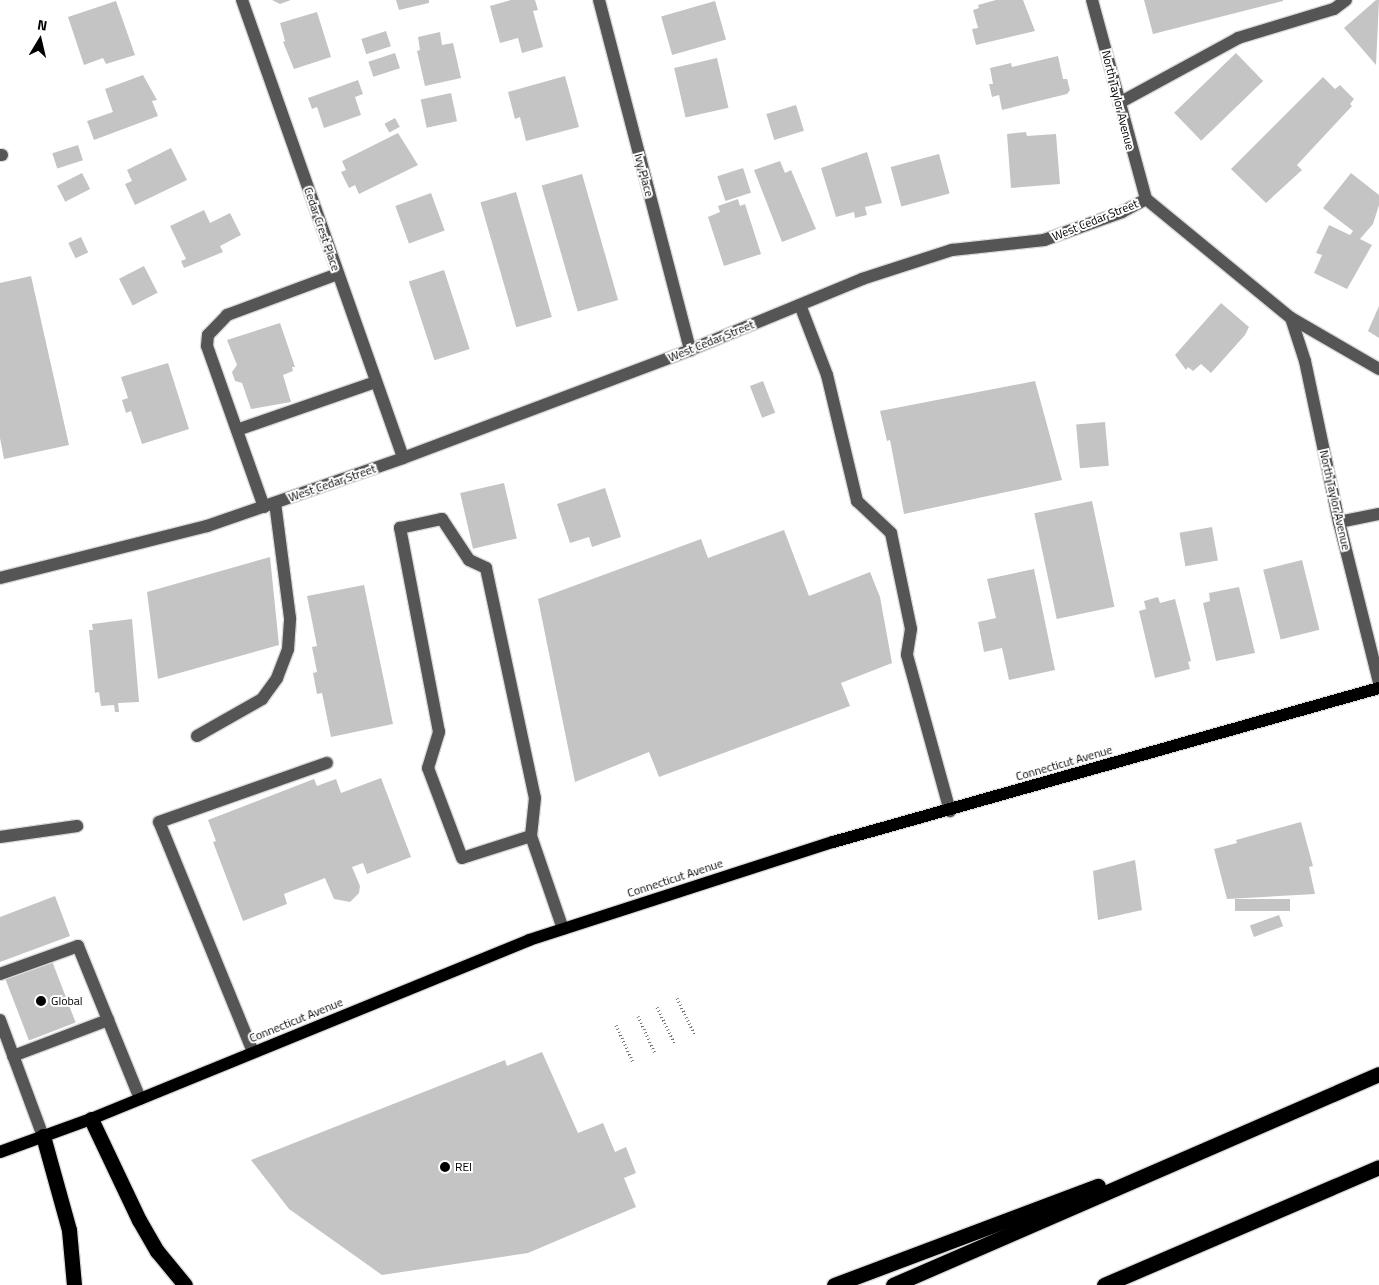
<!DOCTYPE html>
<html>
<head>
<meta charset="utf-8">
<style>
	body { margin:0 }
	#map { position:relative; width:1379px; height:1285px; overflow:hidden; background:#fff; font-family:"Titillium Web",sans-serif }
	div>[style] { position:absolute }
	.building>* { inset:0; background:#c4c4c4; transform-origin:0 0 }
	.path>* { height:3px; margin-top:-1.5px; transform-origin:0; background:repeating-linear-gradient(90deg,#777 0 1px,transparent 0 3.5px) }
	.roads { filter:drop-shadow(1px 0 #dbdbdb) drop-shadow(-1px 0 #dbdbdb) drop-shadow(0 1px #dbdbdb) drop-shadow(0 -1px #dbdbdb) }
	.minor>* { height:12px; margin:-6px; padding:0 6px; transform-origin:6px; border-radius:6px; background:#555 }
	.major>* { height:12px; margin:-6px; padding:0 6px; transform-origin:6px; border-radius:6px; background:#000 }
	.highway>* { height:15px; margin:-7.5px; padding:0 7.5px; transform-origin:7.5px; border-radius:7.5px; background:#000 }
	.dots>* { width:14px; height:14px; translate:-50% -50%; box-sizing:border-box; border:2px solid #fff; border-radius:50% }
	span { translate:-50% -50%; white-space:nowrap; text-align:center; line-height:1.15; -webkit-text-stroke:4px #fff; paint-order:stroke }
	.street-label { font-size:12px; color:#000 }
	.poi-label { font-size:12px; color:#000 }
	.left { translate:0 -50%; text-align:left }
	.north { position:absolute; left:15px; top:15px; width:50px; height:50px; -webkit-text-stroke:4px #fff; paint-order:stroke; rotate:9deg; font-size:14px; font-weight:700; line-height:20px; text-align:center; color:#000 }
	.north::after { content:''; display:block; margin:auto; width:18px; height:22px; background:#000; clip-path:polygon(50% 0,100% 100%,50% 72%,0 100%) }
</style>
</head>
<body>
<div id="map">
	<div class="building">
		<i style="clip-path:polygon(272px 0,291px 0,280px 4px)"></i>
		<i style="clip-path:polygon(396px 0,429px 0,429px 3px,399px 10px)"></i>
		<i style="clip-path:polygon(511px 0,535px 0,538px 10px,533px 11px,543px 47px,522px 53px,518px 38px,500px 43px,490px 6px)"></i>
		<i style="clip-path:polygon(996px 0,1023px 0,1035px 31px,976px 45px,972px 29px,978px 28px,973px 10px,979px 8px,978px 5px)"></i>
		<i style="clip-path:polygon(1144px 0,1283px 0,1283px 1px,1153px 34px)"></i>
		<i style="clip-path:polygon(1376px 0,1379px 0,1376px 65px,1344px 28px)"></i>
		<i style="clip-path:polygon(116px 1px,135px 55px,106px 64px,103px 58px,84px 65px,68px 17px)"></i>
		<i style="left:715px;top:1px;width:40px;height:56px;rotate:74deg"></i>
		<i style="clip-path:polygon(317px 12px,331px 57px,294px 69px,283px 42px,285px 41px,280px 23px)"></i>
		<i style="left:386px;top:31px;width:16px;height:26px;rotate:72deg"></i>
		<i style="clip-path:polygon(440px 32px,442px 45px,453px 43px,461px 78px,425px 86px,417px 51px,420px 50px,418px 37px)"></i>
		<i style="left:395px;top:53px;width:16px;height:28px;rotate:72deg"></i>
		<i style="left:1236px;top:53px;width:39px;height:86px;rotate:46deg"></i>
		<i style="clip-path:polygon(1058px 56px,1063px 79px,1067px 79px,1070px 90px,1067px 94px,1002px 110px,999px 95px,992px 97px,989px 84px,993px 84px,990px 68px,1011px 63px,1012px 67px)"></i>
		<i style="left:717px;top:58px;width:51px;height:44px;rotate:77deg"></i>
		<i style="clip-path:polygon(143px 75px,157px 100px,152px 101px,158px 116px,94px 140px,87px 121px,113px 112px,105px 89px)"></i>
		<i style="clip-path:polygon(565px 76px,579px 127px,526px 141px,520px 117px,515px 119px,508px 92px)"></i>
		<i style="clip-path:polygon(1323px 77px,1335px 89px,1340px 85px,1354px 99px,1350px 104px,1352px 106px,1297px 165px,1302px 170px,1266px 203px,1231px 169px)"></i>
		<i style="clip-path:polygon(358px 80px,363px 94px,355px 97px,361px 115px,324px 128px,317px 107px,312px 109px,308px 98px)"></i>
		<i style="left:451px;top:93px;width:29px;height:31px;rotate:78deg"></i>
		<i style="left:796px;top:105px;width:27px;height:31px;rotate:73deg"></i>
		<i style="left:395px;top:118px;width:10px;height:12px;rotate:61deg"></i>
		<i style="clip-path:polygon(1026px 132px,1027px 136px,1056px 134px,1060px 184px,1011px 188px,1007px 134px)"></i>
		<i style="clip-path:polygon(398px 133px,418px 165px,359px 194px,355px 185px,349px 188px,341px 172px,346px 170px,342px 161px)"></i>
		<i style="left:78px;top:145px;width:16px;height:27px;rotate:72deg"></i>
		<i style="clip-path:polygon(171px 148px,187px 180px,135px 205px,125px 184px,132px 181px,127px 170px)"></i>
		<i style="clip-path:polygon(867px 152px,882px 203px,865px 207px,867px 215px,855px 218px,854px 212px,836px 217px,821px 168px)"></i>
		<i style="left:939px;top:154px;width:41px;height:50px;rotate:75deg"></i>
		<i style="clip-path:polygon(780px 161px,785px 173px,791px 170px,816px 229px,782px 242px,754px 170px)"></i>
		<i style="left:743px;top:168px;width:26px;height:27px;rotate:72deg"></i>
		<i style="left:82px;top:173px;width:18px;height:28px;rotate:63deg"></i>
		<i style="clip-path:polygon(1351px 173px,1379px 195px,1379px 205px,1373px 224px,1360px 239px,1372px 245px,1347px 289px,1314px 273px,1322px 255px,1316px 253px,1329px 225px,1350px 235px,1353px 231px,1323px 208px)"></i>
		<i style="left:582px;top:174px;width:131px;height:42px;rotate:74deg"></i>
		<i style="left:516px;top:192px;width:130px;height:37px;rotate:74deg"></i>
		<i style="left:431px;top:193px;width:40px;height:38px;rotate:70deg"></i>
		<i style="clip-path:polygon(738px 199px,740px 206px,745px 204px,761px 254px,724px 266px,708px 217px,720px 212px,718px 206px)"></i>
		<i style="clip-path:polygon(204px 210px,210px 223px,230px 213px,241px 235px,220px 246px,223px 252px,184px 268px,181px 261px,186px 259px,170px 226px)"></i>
		<i style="left:81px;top:237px;width:17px;height:14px;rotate:65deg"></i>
		<i style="left:144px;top:266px;width:30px;height:28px;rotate:63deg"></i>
		<i style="left:444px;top:270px;width:83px;height:37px;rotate:72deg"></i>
		<i style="clip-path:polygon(31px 276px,69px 445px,4px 459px,0 438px,0 283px)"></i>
		<i style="clip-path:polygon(1221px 303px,1249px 327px,1245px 335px,1211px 373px,1201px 364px,1193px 371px,1188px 367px,1186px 370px,1175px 355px)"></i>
		<i style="clip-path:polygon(1379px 306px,1379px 338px,1368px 331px)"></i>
		<i style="clip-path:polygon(280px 323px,295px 367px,292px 367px,293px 371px,283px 375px,291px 402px,251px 409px,242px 383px,235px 381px,232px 372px,237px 365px,227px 340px)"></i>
		<i style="clip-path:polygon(168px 363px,189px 429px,142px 444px,131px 411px,126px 413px,122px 400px,128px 398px,121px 377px)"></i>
		<i style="left:763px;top:381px;width:34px;height:14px;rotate:69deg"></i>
		<i style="clip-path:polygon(1035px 381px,1062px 480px,904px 514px,890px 440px,887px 441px,880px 411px)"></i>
		<i style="left:1105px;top:422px;width:44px;height:29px;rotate:85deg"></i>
		<i style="left:504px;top:483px;width:57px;height:45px;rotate:77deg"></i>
		<i style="clip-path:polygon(605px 488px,621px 537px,592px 547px,589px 537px,570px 543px,557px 504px)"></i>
		<i style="left:1092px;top:501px;width:108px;height:59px;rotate:78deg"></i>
		<i style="left:1212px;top:527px;width:34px;height:33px;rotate:80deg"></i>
		<i style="clip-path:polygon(784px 530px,809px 596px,870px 572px,880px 597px,892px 663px,841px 683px,850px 706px,659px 777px,649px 752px,575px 782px,538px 599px,701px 539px,708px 558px)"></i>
		<i style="clip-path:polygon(270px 557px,279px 645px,158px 679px,147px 592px)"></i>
		<i style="left:1302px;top:560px;width:72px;height:40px;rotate:76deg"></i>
		<i style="clip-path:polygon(1034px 569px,1055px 670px,1009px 680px,1002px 648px,984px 652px,978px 622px,996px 618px,987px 579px)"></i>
		<i style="clip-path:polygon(364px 585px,393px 724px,331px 737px,322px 693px,317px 694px,313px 673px,317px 672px,312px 647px,317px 646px,307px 596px)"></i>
		<i style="clip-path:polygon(1239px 587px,1255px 653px,1216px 661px,1203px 603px,1210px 601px,1209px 593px)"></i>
		<i style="clip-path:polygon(1158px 597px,1160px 603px,1175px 599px,1191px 661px,1188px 662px,1190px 669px,1155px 678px,1139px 611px,1146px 609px,1144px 601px)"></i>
		<i style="clip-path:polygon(132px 619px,139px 702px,118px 703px,119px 712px,115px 712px,114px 705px,101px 706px,99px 692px,95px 693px,89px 630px,93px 630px,92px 624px)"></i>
		<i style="clip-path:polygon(381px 778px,411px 857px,367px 874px,363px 863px,352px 867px,360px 886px,359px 893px,350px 902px,334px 899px,325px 878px,284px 894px,287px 904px,243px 921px,213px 842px,216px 841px,208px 820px,314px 779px,317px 786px,336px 779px,341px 793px)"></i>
		<i style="clip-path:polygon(1301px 822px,1313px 866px,1309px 867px,1315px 894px,1227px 899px,1214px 849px,1237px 843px,1236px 840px)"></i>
		<i style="clip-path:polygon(1135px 860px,1142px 910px,1098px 920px,1093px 871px)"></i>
		<i style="clip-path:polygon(55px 896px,70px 936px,0 962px,0 917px)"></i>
		<i style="left:1290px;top:899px;width:12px;height:55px;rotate:90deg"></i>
		<i style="left:1279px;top:915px;width:12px;height:31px;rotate:70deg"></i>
		<i style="left:52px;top:961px;width:66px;height:50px;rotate:69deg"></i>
		<i style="clip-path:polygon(542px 1052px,578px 1133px,603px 1123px,615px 1152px,626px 1147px,636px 1173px,624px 1178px,636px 1207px,528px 1253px,382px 1275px,289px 1209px,251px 1160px,505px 1060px,507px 1066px)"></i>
	</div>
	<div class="path">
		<i style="left:677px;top:998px;width:41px;rotate:64.1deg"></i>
		<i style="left:657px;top:1007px;width:41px;rotate:64.1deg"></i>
		<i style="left:638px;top:1016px;width:41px;rotate:65.3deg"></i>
		<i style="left:616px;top:1025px;width:41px;rotate:65.3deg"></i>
	</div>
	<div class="roads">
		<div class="minor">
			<i style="left:242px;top:0;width:485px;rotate:70.6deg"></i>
			<i style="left:599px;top:0;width:362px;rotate:75.4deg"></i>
			<i style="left:1092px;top:0;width:206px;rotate:74.8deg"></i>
			<i style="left:1119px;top:103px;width:136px;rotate:-28.6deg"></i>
			<i style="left:1238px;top:38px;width:100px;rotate:-16.8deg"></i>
			<i style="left:1334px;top:9px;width:15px;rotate:-37deg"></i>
			<i style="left:0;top:155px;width:2px"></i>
			<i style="left:1146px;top:199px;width:188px;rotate:39.4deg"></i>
			<i style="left:1291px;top:318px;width:102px;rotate:30.1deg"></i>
			<i style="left:800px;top:305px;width:75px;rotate:68.9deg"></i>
			<i style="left:827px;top:375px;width:130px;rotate:76.6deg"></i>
			<i style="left:857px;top:501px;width:47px;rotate:43.3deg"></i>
			<i style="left:891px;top:533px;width:98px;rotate:78.2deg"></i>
			<i style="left:911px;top:629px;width:26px;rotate:99deg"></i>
			<i style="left:907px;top:655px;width:162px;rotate:74.6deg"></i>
			<i style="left:1291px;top:318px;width:45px;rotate:72deg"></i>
			<i style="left:1305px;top:361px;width:165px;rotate:78.1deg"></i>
			<i style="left:1339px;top:522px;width:166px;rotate:76deg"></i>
			<i style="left:237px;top:430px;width:147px;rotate:-19.1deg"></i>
			<i style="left:264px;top:507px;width:171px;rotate:-109.5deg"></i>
			<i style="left:207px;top:346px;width:11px;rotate:-85deg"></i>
			<i style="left:208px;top:335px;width:28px;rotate:-46deg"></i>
			<i style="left:227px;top:315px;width:118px;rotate:-20.3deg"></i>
			<i style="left:1339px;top:522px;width:41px;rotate:-11.3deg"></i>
			<i style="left:0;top:578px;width:213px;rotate:-14.1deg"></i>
			<i style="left:207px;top:526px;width:207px;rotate:-19.1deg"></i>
			<i style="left:403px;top:458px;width:307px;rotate:-20.6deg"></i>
			<i style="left:690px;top:350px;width:186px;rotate:-22.4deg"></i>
			<i style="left:862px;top:279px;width:95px;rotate:-17.9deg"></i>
			<i style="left:952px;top:250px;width:93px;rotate:-6.2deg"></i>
			<i style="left:1044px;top:240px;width:83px;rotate:-19.7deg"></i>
			<i style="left:1122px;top:212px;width:27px;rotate:-28deg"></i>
			<i style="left:197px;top:736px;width:75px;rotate:-29.6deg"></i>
			<i style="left:262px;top:699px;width:26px;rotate:-54deg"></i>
			<i style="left:277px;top:678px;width:31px;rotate:-69deg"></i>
			<i style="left:288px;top:649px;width:31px;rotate:-86deg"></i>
			<i style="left:290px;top:618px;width:116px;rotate:-97.4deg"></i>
			<i style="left:531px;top:836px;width:72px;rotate:162.3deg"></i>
			<i style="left:462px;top:858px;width:96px;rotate:-110.7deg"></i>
			<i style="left:428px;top:768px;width:38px;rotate:-73deg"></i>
			<i style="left:439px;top:732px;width:208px;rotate:-100.8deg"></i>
			<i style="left:400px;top:528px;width:43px;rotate:-12.1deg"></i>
			<i style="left:442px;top:519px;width:49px;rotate:56.6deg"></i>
			<i style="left:469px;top:560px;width:19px;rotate:25deg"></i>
			<i style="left:486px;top:568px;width:235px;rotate:78deg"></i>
			<i style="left:535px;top:798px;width:38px;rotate:96deg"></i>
			<i style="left:531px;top:836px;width:98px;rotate:71deg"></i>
			<i style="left:0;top:837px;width:78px;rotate:-8.1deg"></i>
			<i style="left:0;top:974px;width:83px;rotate:-19.7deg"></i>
			<i style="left:78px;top:946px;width:165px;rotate:67.9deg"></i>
			<i style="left:0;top:1020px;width:124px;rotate:69.7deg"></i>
			<i style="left:253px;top:1052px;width:248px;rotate:-112.2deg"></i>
			<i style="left:159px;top:822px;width:178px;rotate:-19.4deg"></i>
			<i style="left:13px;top:1056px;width:102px;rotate:-20.8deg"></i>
		</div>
		<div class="major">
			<i style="left:0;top:1152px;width:97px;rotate:-19.9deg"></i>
			<i style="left:91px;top:1119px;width:473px;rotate:-22.2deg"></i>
			<i style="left:529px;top:940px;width:319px;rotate:-17.9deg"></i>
			<i style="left:833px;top:842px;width:567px;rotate:-15.75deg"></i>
		</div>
		<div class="highway">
			<i style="left:91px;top:1119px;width:112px;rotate:64.6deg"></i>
			<i style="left:139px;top:1220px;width:36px;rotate:60deg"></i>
			<i style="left:157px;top:1251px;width:44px;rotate:50.5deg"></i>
			<i style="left:43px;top:1136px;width:98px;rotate:74.5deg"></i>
			<i style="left:69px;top:1230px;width:55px;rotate:84.8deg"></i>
			<i style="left:834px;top:1285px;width:282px;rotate:-20.6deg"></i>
			<i style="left:893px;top:1285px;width:530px;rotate:-23.47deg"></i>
			<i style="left:1104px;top:1285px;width:299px;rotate:-23.2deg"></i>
		</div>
	</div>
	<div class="dots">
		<i style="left:41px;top:1001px;background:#000"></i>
		<i style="left:445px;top:1167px;background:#000"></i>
	</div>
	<div class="street-label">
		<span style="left:1118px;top:100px;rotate:76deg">North Taylor Avenue</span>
		<span style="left:644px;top:175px;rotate:75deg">Ivy Place</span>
		<span style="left:1095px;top:220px;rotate:-22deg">West Cedar Street</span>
		<span style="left:322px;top:229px;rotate:71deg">Cedar Crest Place</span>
		<span style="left:711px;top:341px;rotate:-22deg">West Cedar Street</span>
		<span style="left:332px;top:483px;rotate:-19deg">West Cedar Street</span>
		<span style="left:1335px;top:500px;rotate:77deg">North Taylor Avenue</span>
		<span style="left:1064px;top:763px;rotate:-16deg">Connecticut Avenue</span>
		<span style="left:675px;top:878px;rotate:-18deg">Connecticut Avenue</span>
		<span style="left:296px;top:1020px;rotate:-22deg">Connecticut Avenue</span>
	</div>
	<div class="poi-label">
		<span class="left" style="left:51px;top:1001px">Global</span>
		<span class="left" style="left:455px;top:1167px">REI</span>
	</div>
	<div class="north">N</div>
</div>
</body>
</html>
